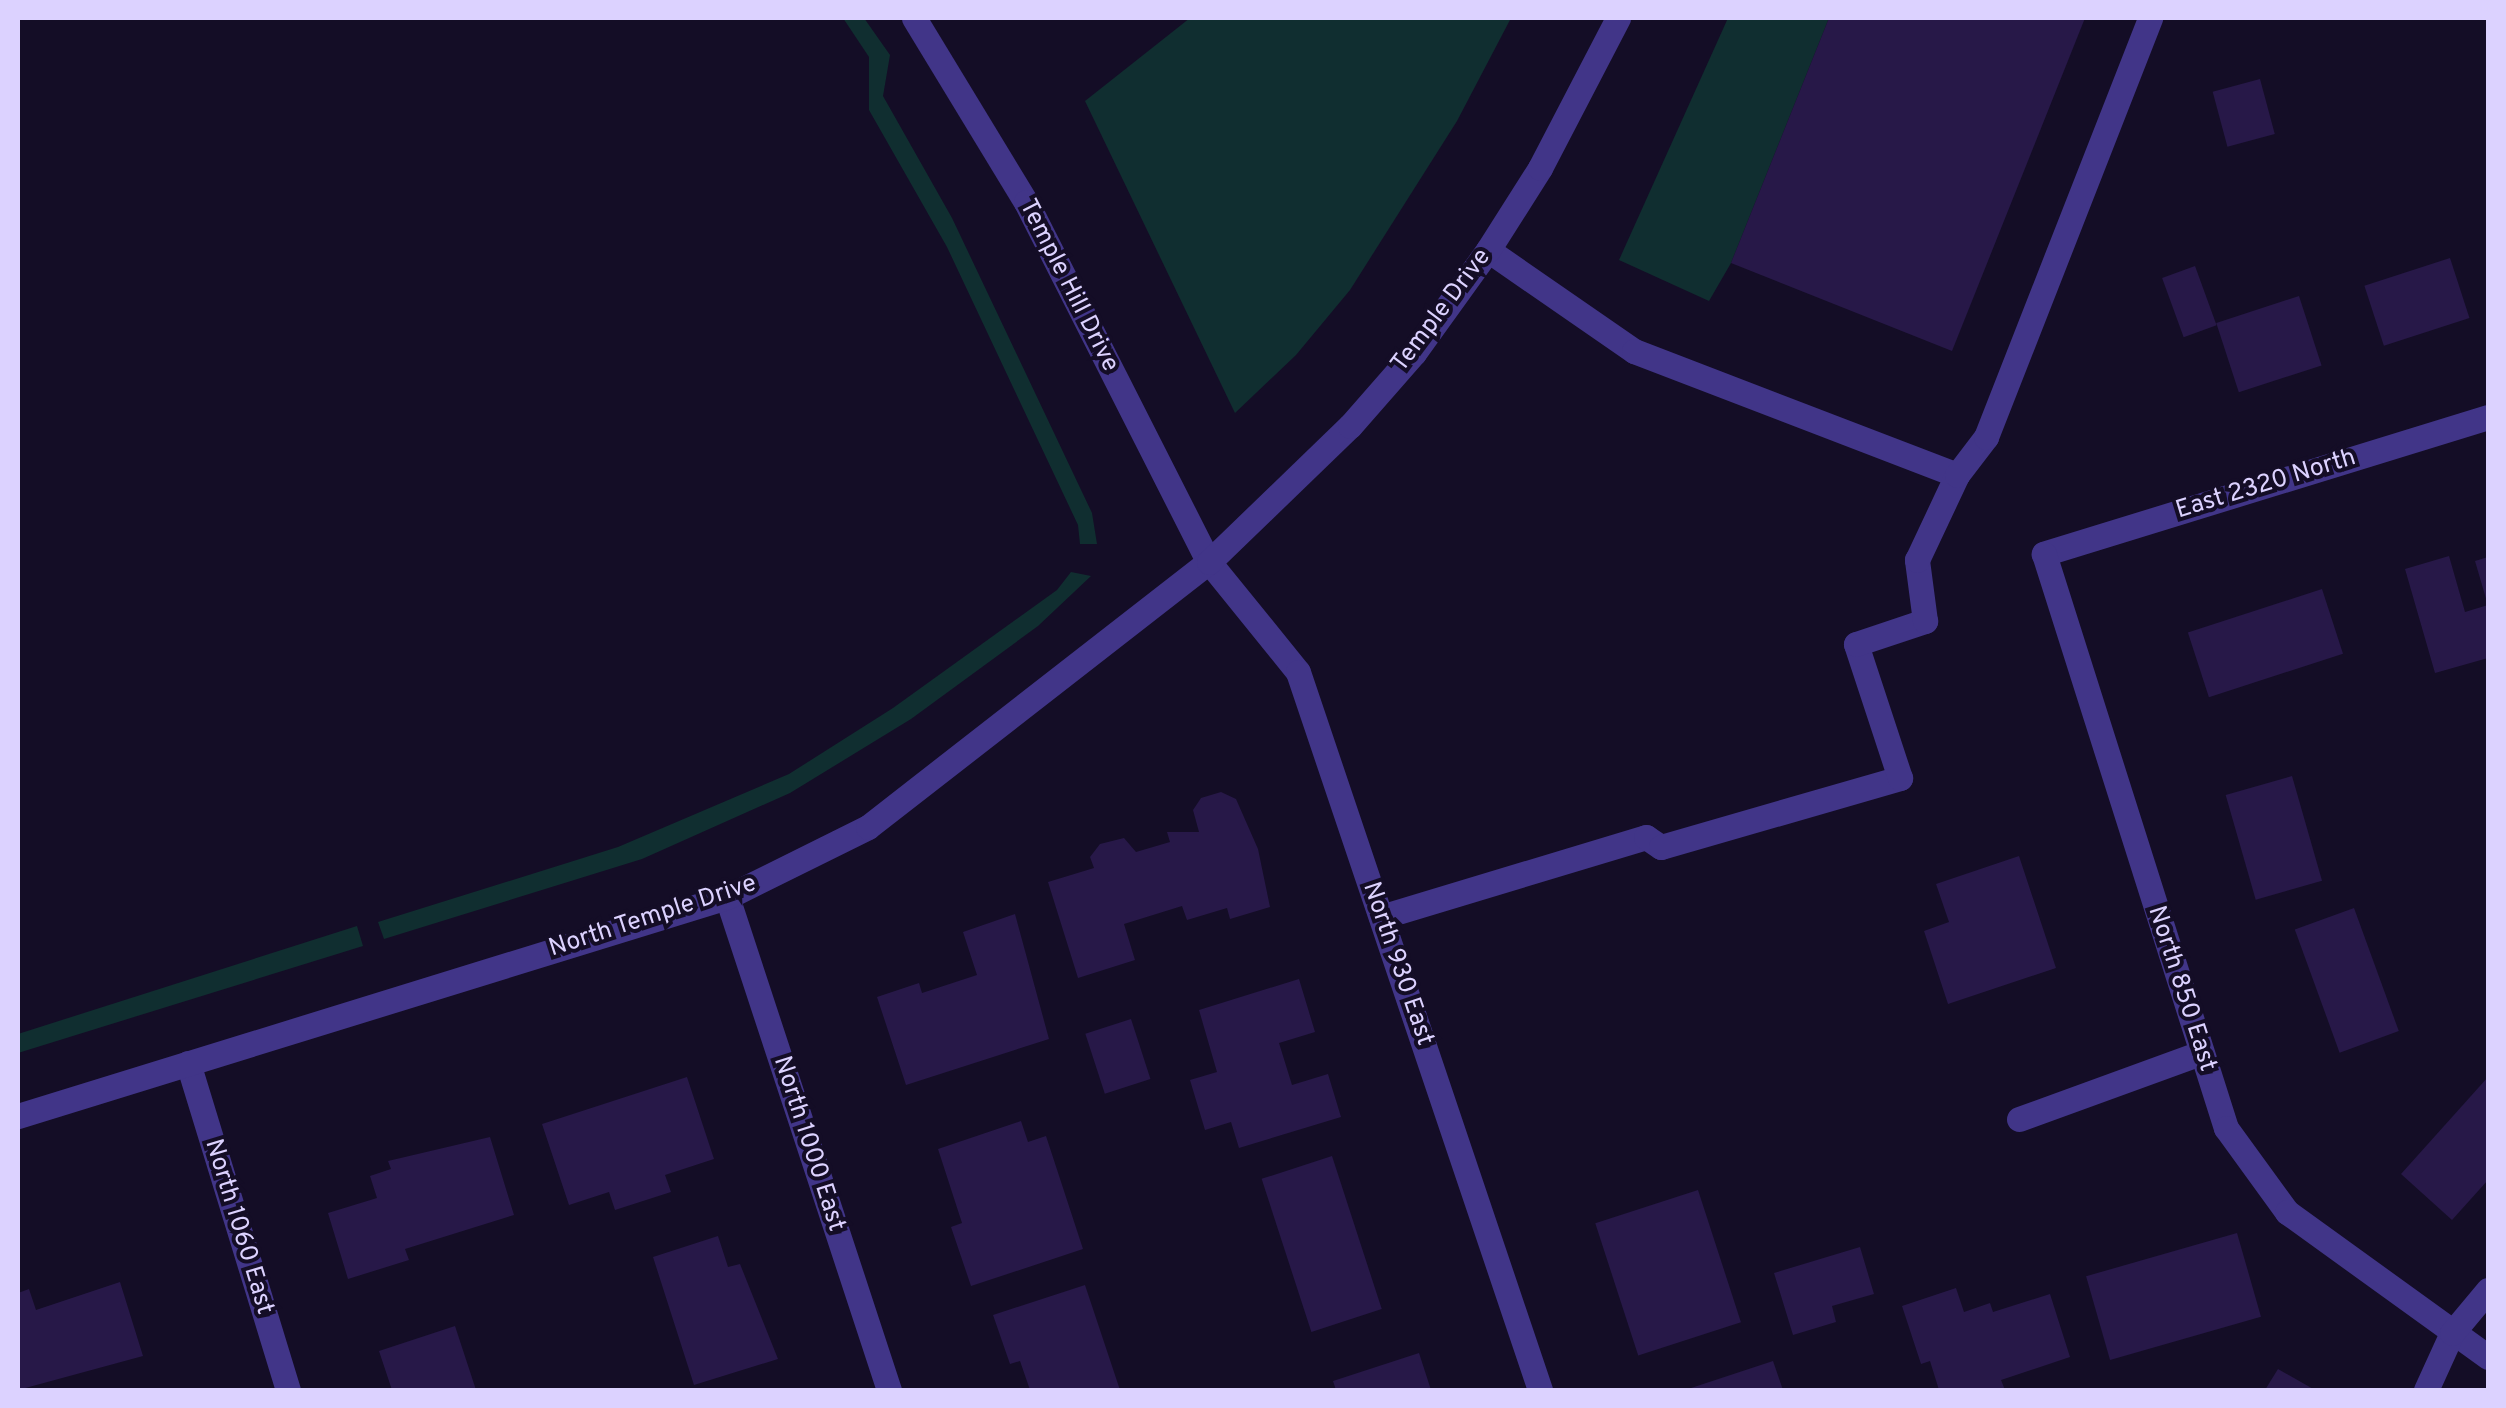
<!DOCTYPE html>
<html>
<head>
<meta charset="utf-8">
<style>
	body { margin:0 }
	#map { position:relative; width:2506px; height:1408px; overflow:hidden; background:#140d26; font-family:Overpass,sans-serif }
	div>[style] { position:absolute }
	.green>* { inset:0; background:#102e30 }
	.building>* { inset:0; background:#271848; transform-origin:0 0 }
	.minor>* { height:25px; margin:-12.5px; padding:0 12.5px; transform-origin:12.5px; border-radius:12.5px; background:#413588 }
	span { translate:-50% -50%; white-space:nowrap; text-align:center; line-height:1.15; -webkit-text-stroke:8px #140d26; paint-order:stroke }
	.street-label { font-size:25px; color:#dcd2ff }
	.frame { position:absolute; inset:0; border:20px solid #dcd2ff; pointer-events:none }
</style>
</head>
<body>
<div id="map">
	<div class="green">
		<i style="clip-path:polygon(843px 18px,864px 18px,890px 55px,883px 96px,952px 218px,1092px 513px,1097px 544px,1080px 544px,1078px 525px,947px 247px,869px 110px,869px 57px)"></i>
		<i style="clip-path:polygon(1190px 18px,1511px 18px,1457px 121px,1350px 290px,1296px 355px,1235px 413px,1085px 101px)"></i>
		<i style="clip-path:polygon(1728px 18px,1829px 18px,1731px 263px,1709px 301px,1619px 260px)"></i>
		<i style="clip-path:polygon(1071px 572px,1091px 576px,1038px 626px,911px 719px,790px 793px,642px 859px,384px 939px,378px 922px,618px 847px,789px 774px,893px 708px,1057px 590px)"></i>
		<i style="clip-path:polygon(357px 926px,363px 946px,18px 1053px,18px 1034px)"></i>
	</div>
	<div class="building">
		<i style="clip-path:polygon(1829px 18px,2085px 18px,1952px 351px,1731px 263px)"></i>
		<i style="left:2260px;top:79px;width:57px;height:49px;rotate:75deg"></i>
		<i style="left:2450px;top:258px;width:63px;height:90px;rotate:72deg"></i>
		<i style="left:2195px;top:266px;width:63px;height:35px;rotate:70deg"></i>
		<i style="left:2299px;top:296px;width:73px;height:87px;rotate:72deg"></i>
		<i style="clip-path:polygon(2449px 556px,2465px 612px,2488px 605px,2488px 658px,2435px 673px,2405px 569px)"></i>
		<i style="clip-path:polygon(2488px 557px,2488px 602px,2487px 602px,2475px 561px)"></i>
		<i style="left:2322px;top:589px;width:68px;height:141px;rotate:72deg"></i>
		<i style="left:2292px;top:776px;width:109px;height:69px;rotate:74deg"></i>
		<i style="clip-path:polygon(1221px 792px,1236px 799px,1258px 849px,1270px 907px,1230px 919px,1227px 908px,1187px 920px,1182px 906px,1124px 924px,1135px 960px,1078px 978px,1048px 882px,1094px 868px,1090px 857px,1100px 844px,1124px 838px,1136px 852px,1170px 842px,1167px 832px,1199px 832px,1193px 810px,1201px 798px)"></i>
		<i style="clip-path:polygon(2019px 856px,2056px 968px,1948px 1004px,1924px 931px,1949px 922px,1936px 884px)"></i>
		<i style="left:2354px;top:908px;width:131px;height:63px;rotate:70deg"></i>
		<i style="clip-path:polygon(1015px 914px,1049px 1039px,906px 1085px,877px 997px,919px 983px,922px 993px,977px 975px,963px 932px)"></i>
		<i style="clip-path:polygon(1299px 979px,1315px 1032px,1279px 1043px,1292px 1085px,1328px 1074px,1341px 1117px,1239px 1148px,1231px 1122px,1205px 1130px,1190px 1080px,1217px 1072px,1199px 1010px)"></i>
		<i style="left:1131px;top:1019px;width:63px;height:48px;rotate:72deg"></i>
		<i style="clip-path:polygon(687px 1077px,714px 1159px,665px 1175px,671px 1192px,615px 1210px,609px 1192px,569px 1205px,542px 1124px)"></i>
		<i style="clip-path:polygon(2488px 1077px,2488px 1180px,2452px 1220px,2401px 1174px)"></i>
		<i style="clip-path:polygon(1021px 1121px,1028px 1142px,1046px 1136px,1083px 1249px,971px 1286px,951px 1227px,962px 1223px,938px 1149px)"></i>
		<i style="clip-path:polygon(490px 1137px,514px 1215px,405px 1249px,409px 1260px,348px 1279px,328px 1213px,377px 1198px,370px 1176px,391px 1169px,388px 1161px)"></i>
		<i style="left:1332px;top:1156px;width:161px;height:74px;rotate:72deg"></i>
		<i style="left:1698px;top:1190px;width:139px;height:108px;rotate:72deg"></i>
		<i style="left:2237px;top:1233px;width:87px;height:157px;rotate:74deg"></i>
		<i style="clip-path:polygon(718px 1236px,728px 1267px,740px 1264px,778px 1359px,694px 1385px,653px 1257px)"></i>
		<i style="clip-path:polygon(1860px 1247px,1874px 1294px,1832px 1306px,1836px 1322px,1793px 1335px,1774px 1273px)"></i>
		<i style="clip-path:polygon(120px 1282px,143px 1356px,18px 1390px,18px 1293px,29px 1289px,36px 1310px)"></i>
		<i style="clip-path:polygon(1085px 1285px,1120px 1390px,1030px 1390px,1020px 1361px,1010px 1364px,993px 1315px)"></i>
		<i style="clip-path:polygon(1956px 1288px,1964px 1312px,1990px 1303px,1993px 1312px,2050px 1294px,2070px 1357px,2001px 1380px,2005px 1390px,1939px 1390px,1930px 1361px,1921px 1364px,1902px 1306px)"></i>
		<i style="clip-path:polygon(455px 1326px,476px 1390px,392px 1390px,379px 1351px)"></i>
		<i style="clip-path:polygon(1419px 1353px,1431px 1390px,1336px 1390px,1333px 1381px)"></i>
		<i style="clip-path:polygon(1773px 1361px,1783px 1390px,1685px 1390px)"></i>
		<i style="clip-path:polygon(2278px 1369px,2315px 1390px,2265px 1390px)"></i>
	</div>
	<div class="minor">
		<i style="left:914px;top:18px;width:215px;rotate:58.7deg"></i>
		<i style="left:1026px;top:202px;width:404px;rotate:63.1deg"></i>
		<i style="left:1209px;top:562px;width:141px;rotate:51deg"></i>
		<i style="left:1298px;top:672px;width:758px;rotate:71.37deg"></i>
		<i style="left:1488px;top:250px;width:178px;rotate:34.7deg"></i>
		<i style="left:1634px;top:351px;width:346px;rotate:21deg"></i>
		<i style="left:2488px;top:417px;width:465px;rotate:162.9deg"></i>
		<i style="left:2044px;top:554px;width:602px;rotate:72.41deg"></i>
		<i style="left:2226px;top:1128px;width:104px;rotate:54deg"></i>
		<i style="left:2287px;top:1212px;width:248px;rotate:35.8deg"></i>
		<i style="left:727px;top:897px;width:519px;rotate:71.81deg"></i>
		<i style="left:1381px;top:917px;width:277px;rotate:-16.8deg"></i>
		<i style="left:1646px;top:837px;width:18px;rotate:34deg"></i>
		<i style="left:1661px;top:847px;width:249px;rotate:-16.1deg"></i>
		<i style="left:1900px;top:778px;width:141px;rotate:-108.2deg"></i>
		<i style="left:1856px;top:644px;width:73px;rotate:-18.4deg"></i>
		<i style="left:1925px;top:621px;width:62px;rotate:-97.5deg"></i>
		<i style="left:1917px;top:560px;width:94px;rotate:-64.8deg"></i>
		<i style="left:1957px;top:475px;width:48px;rotate:-52.7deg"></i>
		<i style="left:1986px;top:437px;width:450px;rotate:-68.6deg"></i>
		<i style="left:188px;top:1063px;width:342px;rotate:73deg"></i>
		<i style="left:18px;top:1116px;width:742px;rotate:-17.17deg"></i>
		<i style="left:727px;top:897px;width:157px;rotate:-26.4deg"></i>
		<i style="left:868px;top:827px;width:432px;rotate:-37.9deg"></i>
		<i style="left:1209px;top:562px;width:196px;rotate:-44deg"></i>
		<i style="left:1350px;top:426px;width:97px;rotate:-48.8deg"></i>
		<i style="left:1414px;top:353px;width:127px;rotate:-54.3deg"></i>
		<i style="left:1488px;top:250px;width:97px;rotate:-57.6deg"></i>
		<i style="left:1540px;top:168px;width:169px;rotate:-62.5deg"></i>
		<i style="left:2019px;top:1119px;width:193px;rotate:-20deg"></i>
		<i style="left:2426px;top:1390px;width:63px;rotate:-65.5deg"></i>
		<i style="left:2452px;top:1333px;width:56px;rotate:-50.1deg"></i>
	</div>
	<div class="street-label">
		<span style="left:1068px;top:286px;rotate:63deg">Temple Hill Drive</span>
		<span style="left:1442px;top:311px;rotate:-53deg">Temple Drive</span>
		<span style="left:2266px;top:485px;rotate:-17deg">East 2320 North</span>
		<span style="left:653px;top:917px;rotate:-18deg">North Temple Drive</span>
		<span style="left:1397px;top:964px;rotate:71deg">North 930 East</span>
		<span style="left:2181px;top:989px;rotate:72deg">North 850 East</span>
		<span style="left:808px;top:1144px;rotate:72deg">North 1000 East</span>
		<span style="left:238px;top:1227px;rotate:73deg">North 1060 East</span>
	</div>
	<div class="frame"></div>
</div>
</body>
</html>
